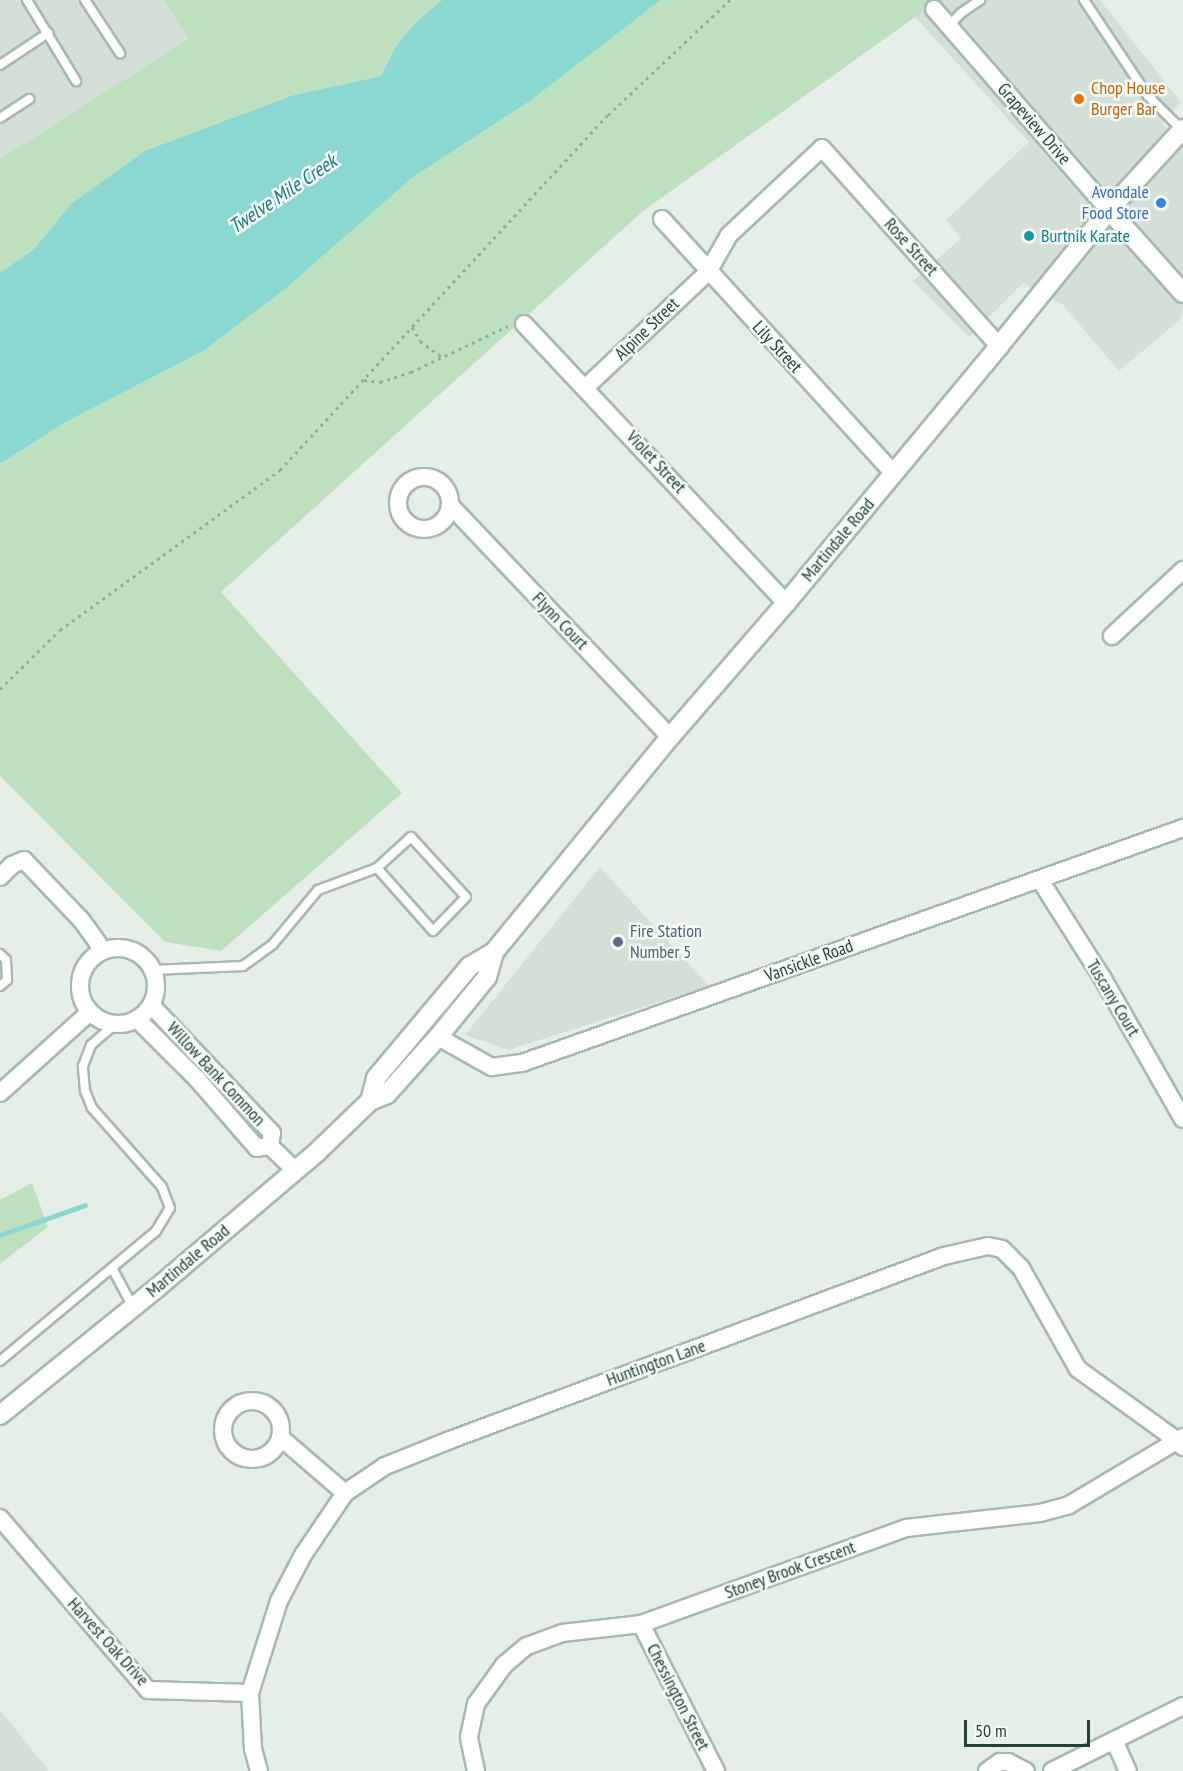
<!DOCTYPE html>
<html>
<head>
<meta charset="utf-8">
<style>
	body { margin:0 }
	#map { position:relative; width:1183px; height:1771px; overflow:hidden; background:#e5efe8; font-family:"PT Sans Narrow",sans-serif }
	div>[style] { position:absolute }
	.built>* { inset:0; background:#d3dfd7 }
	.green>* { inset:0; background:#bde1bf }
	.water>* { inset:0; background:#8ad7d2 }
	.stream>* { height:5px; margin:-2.5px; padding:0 2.5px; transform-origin:2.5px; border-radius:2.5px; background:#8ad7d2 }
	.path>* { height:3px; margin-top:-1.5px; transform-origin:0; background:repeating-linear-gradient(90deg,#83b49b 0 3px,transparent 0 7.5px) }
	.roads { filter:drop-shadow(2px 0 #a7b8ae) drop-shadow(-2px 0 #a7b8ae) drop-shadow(0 2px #a7b8ae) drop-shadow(0 -2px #a7b8ae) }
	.service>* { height:8px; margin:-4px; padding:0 4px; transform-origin:4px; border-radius:4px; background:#fff }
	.minor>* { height:16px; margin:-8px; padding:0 8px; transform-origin:8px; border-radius:8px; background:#fff }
	.minor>.ring { margin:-8px; padding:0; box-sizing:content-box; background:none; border:16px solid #fff; border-radius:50% }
	.tertiary>* { height:18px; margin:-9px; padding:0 9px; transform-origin:9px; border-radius:9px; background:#fff }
	.secondary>* { height:18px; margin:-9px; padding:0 9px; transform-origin:9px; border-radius:9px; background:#fff }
	.dots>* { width:16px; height:16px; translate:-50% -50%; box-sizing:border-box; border:3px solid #f6fbf7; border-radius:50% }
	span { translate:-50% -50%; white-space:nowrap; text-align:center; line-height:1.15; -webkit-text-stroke:5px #f6fbf7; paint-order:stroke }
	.food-label { font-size:18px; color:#c56008 }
	.left { translate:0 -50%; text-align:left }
	.street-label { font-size:18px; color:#224233 }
	.shop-label { font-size:18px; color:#366cbe }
	.right { translate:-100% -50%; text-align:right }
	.culture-label { font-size:18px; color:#0d838f }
	.service-label { font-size:18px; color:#4e5e75 }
	.water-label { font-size:20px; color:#187d7a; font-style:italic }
	.scale { position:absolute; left:964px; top:1720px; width:126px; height:27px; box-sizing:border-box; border:3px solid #224233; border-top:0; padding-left:8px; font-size:18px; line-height:21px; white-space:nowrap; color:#224233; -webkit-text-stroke:4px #f6fbf7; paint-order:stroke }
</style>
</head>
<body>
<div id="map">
	<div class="built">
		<i style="clip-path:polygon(0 0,164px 0,188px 39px,0 159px)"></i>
		<i style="clip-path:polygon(939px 0,1100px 0,1181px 102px,1162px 124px,1183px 142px,1183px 305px,1180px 320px,1119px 371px,1063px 305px,1023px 283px,969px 337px,913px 281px,961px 238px,946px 220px,1029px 142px,915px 17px)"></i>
		<i style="clip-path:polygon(600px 867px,709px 986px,508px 1050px,465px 1035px)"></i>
		<i style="clip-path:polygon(0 1710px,49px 1771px,0 1771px)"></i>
	</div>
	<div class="green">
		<i style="clip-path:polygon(164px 0,442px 0,414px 24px,395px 48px,381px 76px,294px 95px,71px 204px,34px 249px,0 273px,0 159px,188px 39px)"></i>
		<i style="clip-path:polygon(661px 0,939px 0,643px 211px,221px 592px,402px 793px,221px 951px,165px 942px,0 776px,0 464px,64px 423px,205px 350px,285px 289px,412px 178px,530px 101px)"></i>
		<i style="clip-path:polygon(32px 1183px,48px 1227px,0 1264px,0 1200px)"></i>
	</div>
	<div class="water">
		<i style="clip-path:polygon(442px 0,661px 0,530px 101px,412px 178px,285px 289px,205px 350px,64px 423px,0 464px,0 273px,34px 249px,71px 204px,145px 151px,294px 95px,381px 76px,395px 48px,414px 24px)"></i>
	</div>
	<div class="stream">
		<i style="left:0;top:1235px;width:90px;rotate:-19.4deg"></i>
	</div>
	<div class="path">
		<i style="left:412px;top:327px;width:16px;rotate:60deg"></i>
		<i style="left:420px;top:341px;width:29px;rotate:36deg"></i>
		<i style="left:364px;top:380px;width:16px;rotate:7deg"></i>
		<i style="left:380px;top:382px;width:33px;rotate:-18deg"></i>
		<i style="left:411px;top:372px;width:107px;rotate:-25.4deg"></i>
		<i style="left:0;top:689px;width:84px;rotate:-44.5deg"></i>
		<i style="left:60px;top:630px;width:272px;rotate:-36deg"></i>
		<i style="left:280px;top:470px;width:483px;rotate:-47.3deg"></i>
		<i style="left:608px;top:115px;width:168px;rotate:-43.3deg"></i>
	</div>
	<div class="roads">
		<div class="service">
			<i style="left:27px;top:0;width:95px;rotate:58.8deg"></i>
			<i style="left:85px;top:0;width:64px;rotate:56.6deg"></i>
			<i style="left:1084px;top:0;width:115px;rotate:56.3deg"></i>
			<i style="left:1148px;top:96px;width:48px;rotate:45deg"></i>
			<i style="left:949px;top:26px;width:18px;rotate:-47deg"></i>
			<i style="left:961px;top:13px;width:23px;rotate:-34deg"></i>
			<i style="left:0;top:65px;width:58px;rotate:-33.7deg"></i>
			<i style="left:0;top:118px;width:35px;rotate:-33deg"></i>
			<i style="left:0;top:954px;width:8px;rotate:45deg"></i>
			<i style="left:6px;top:960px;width:20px;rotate:87deg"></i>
			<i style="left:7px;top:980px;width:9px;rotate:139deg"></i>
			<i style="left:153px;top:970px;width:90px;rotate:-2.5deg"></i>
			<i style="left:243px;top:966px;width:37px;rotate:-36deg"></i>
			<i style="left:273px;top:944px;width:70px;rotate:-50.2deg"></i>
			<i style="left:318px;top:890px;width:63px;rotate:-20.4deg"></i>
			<i style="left:377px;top:868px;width:46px;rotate:-42.4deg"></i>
			<i style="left:411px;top:837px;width:81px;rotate:47.5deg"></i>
			<i style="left:466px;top:897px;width:47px;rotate:134.1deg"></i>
			<i style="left:433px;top:931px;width:84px;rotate:-131.6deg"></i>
			<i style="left:112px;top:1268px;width:44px;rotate:61.7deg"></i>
			<i style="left:0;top:1361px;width:203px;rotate:-39.8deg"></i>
			<i style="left:156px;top:1231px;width:27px;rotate:-59deg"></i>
			<i style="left:170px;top:1208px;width:22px;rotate:-111deg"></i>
			<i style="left:162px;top:1187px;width:106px;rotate:-131.5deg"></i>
			<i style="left:92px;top:1108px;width:18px;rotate:-112deg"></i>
			<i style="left:85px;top:1091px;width:25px;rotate:-95deg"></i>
			<i style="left:83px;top:1066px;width:22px;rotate:-69deg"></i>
			<i style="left:91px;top:1045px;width:32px;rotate:-41deg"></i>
		</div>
		<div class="minor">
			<i style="left:934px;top:9px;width:267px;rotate:49deg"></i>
			<i style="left:662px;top:219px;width:343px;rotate:47.7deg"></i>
			<i style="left:524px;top:324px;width:383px;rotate:46.8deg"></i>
			<i style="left:586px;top:387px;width:168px;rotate:-43.3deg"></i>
			<i style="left:708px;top:272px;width:43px;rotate:-60.4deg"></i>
			<i style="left:729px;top:235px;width:127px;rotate:-43.1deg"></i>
			<i style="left:822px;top:148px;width:266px;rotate:48.2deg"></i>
			<i class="ring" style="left:398px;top:477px;width:36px;height:36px"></i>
			<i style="left:450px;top:505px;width:320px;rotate:46.5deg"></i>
			<i style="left:1112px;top:636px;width:97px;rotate:-42.9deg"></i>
			<i style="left:0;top:877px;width:17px;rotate:-45deg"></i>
			<i style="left:12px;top:865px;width:13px;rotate:-23deg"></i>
			<i style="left:24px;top:860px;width:84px;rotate:46.4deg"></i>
			<i style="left:82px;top:921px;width:27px;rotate:54deg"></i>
			<i style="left:98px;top:943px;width:8px;rotate:76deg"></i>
			<i style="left:1040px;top:880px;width:117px;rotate:57.5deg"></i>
			<i style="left:1103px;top:979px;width:161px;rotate:60.3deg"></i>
			<i class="ring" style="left:80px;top:948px;width:60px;height:60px"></i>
			<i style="left:151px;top:1005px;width:176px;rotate:46.6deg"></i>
			<i style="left:272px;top:1133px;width:13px;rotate:99deg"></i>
			<i style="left:137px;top:1019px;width:85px;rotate:45deg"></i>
			<i style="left:197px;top:1079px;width:91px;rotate:49deg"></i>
			<i style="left:257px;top:1148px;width:13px;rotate:-9deg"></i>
			<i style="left:270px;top:1146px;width:35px;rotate:44deg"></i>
			<i style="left:438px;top:1037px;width:62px;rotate:29.1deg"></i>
			<i style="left:492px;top:1067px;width:30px;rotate:-8deg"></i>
			<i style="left:522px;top:1063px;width:702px;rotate:-19.57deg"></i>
			<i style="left:0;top:1093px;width:121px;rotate:-42deg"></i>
			<i class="ring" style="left:223px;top:1401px;width:42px;height:42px"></i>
			<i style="left:280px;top:1437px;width:86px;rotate:40.7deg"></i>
			<i style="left:0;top:1518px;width:227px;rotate:49.3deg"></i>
			<i style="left:148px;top:1690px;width:102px;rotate:1.7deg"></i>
			<i style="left:641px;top:1624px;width:165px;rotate:63deg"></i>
			<i style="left:1114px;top:1740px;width:34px;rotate:66deg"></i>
			<i style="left:259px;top:1771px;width:23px;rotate:-105deg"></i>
			<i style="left:253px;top:1749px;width:56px;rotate:-93.1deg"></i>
			<i style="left:250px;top:1693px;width:96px;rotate:-72.5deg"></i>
			<i style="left:279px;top:1601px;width:52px;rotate:-62.4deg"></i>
			<i style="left:303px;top:1555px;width:75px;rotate:-55.9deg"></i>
			<i style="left:345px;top:1493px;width:48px;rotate:-34deg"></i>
			<i style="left:385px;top:1466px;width:70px;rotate:-21.8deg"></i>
			<i style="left:450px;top:1440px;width:527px;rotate:-20.43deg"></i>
			<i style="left:944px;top:1256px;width:45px;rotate:-12.8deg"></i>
			<i style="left:988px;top:1246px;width:14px;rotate:12deg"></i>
			<i style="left:1002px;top:1249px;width:27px;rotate:45deg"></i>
			<i style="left:1021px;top:1268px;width:116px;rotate:60.6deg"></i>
			<i style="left:1078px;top:1369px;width:123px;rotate:35.8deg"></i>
			<i style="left:1178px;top:1441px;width:8px;rotate:50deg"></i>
			<i style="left:476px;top:1771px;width:35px;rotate:-102deg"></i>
			<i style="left:469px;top:1737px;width:34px;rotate:-78deg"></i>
			<i style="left:476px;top:1704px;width:48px;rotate:-54.3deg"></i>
			<i style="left:504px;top:1665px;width:30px;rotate:-40deg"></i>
			<i style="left:527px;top:1646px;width:37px;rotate:-20deg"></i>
			<i style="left:562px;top:1633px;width:80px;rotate:-6.5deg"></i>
			<i style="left:641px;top:1624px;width:282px;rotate:-19.9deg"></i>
			<i style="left:906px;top:1528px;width:135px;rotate:-6.4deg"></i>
			<i style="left:1040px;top:1513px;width:30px;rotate:-15deg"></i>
			<i style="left:1069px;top:1505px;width:133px;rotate:-30.8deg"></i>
			<i style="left:987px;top:1771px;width:16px;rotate:-35deg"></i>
			<i style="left:1000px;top:1762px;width:8px"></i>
			<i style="left:1008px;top:1762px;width:20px;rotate:27deg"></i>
			<i style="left:1052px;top:1771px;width:146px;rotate:-26.4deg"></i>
		</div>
		<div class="tertiary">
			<i style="left:1109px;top:210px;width:111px;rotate:48.3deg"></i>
		</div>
		<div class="secondary">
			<i style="left:370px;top:1101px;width:24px;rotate:-75deg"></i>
			<i style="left:376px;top:1078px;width:146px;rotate:-50deg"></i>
			<i style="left:470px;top:966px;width:28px;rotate:-30deg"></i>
			<i style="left:494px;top:952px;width:278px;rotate:-50.7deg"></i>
			<i style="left:670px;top:737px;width:177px;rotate:-49.1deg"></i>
			<i style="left:786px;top:603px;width:334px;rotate:-50.3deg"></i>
			<i style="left:999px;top:346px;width:175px;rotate:-51deg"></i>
			<i style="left:1109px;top:210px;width:110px;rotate:-47.6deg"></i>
			<i style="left:0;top:1415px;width:203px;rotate:-39deg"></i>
			<i style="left:158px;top:1287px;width:209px;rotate:-40.3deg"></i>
			<i style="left:317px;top:1152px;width:74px;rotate:-43.9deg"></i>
			<i style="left:370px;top:1101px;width:18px;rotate:-22deg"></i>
			<i style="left:387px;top:1094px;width:76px;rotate:-48.2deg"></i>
			<i style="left:438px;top:1037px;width:77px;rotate:-50.8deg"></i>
			<i style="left:487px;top:977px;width:26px;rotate:-74deg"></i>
		</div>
	</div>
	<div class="dots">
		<i style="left:1079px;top:99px;background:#e8710a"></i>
		<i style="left:1161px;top:203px;background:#3f7fe0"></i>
		<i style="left:1029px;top:236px;background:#0f9aa8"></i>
		<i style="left:618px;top:942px;background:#5c6f8a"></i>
	</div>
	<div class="food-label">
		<span class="left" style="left:1091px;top:99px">Chop House<br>Burger Bar</span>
	</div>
	<div class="street-label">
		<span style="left:1034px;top:124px;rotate:49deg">Grapeview Drive</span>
		<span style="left:911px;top:247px;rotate:48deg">Rose Street</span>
		<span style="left:647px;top:329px;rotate:-44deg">Alpine Street</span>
		<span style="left:777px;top:347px;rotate:47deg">Lily Street</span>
		<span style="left:656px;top:462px;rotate:47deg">Violet Street</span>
		<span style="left:838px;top:540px;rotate:-50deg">Martindale Road</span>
		<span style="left:560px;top:621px;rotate:46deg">Flynn Court</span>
		<span style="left:809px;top:961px;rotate:-20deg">Vansickle Road</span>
		<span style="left:1113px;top:998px;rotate:59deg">Tuscany Court</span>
		<span style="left:216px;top:1074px;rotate:47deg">Willow Bank Common</span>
		<span style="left:188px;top:1261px;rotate:-40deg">Martindale Road</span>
		<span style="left:656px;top:1363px;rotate:-20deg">Huntington Lane</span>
		<span style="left:790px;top:1570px;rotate:-20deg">Stoney Brook Crescent</span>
		<span style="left:108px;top:1642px;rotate:48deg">Harvest Oak Drive</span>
		<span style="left:678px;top:1697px;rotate:63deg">Chessington Street</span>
	</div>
	<div class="shop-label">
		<span class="right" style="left:1149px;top:203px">Avondale<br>Food Store</span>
	</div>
	<div class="culture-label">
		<span class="left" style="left:1041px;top:236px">Burtnik Karate</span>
	</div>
	<div class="service-label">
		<span class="left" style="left:630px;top:942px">Fire Station<br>Number 5</span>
	</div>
	<div class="water-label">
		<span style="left:283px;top:194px;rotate:-34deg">Twelve Mile Creek</span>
	</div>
	<div class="scale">50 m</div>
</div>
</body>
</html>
